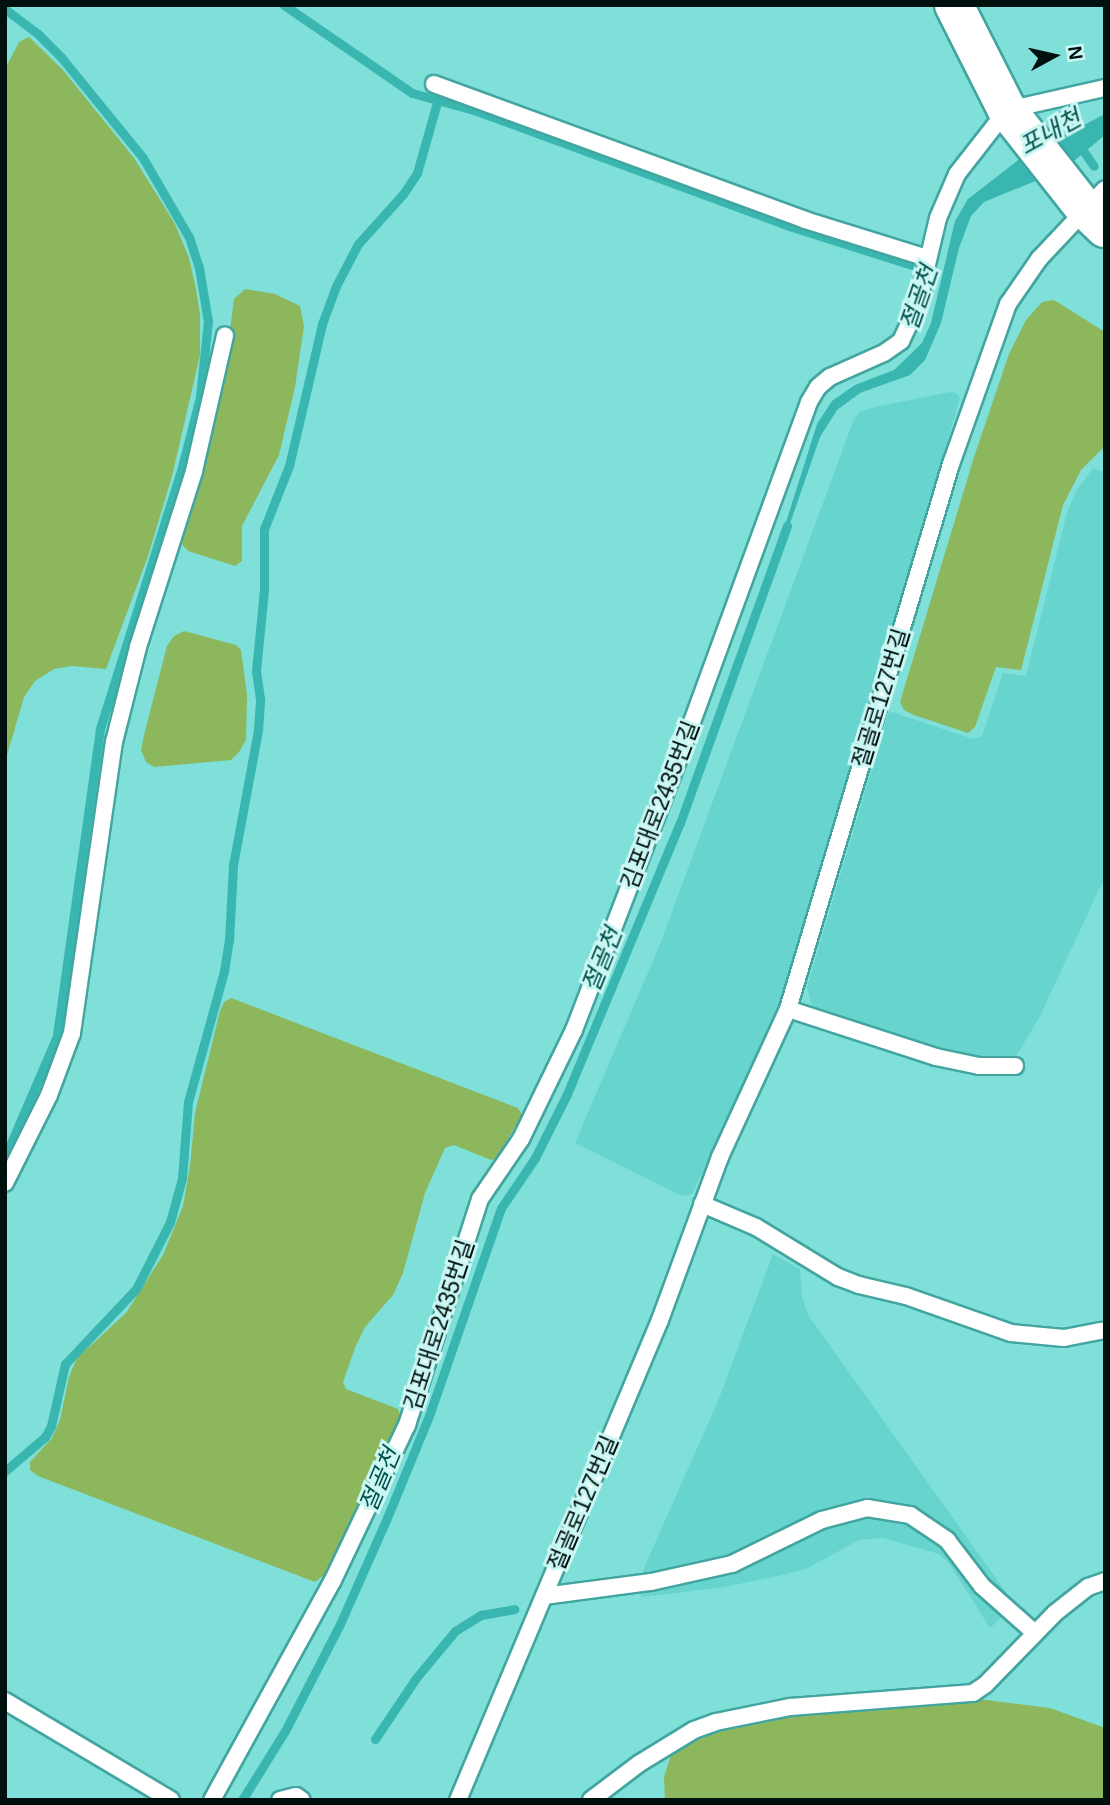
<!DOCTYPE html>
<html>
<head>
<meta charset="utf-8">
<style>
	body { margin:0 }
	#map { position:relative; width:1110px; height:1805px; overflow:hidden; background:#7fdfd9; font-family:Arial,"Noto Sans KR",sans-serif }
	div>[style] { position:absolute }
	.built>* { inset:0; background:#67d5ce }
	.green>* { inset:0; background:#8cb75d }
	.water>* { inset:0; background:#39b6b0 }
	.stream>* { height:9px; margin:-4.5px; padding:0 4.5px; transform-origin:4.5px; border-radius:4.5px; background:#39b6b0 }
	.roads { filter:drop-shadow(2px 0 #43a5a0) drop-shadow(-2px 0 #43a5a0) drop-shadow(0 2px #43a5a0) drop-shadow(0 -2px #43a5a0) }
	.lane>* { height:16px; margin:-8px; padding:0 8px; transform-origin:8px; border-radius:8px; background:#fff }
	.secondary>* { height:38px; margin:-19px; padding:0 19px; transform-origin:19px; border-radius:19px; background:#fff }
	span { translate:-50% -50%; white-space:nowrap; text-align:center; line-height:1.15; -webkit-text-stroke:6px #caf7f3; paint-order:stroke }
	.street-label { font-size:23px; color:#00100f }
	.water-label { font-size:24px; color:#024f4c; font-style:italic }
	.frame { position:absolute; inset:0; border:7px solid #00100f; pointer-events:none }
	.north { position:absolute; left:1019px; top:21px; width:70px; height:70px; -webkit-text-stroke:5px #caf7f3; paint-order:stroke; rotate:82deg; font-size:19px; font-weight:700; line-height:28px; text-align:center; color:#00100f }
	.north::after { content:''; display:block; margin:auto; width:24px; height:32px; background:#00100f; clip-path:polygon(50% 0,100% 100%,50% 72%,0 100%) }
</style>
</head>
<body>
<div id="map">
	<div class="built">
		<i style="clip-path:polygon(950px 392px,956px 393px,960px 398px,779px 1009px,692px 1194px,682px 1196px,575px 1143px,659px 947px,854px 419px,860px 412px,875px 407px)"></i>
		<i style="clip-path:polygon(1093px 468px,1105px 472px,1105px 877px,1039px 1018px,1015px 1058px,986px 1058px,939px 1050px,812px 1007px,807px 987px,889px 711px,973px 739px,982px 736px,1003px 673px,1026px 676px,1067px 513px,1076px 491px)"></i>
		<i style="clip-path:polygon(773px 1254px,800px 1269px,802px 1297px,808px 1315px,1015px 1605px,990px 1628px,949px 1563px,939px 1554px,883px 1538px,859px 1540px,806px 1569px,778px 1576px,719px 1588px,641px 1597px,644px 1568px,718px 1401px)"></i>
	</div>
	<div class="green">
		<i style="clip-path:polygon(29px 37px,62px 69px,134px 158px,175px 224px,189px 258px,196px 289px,200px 315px,200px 355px,172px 476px,148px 556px,106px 669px,72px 666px,54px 669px,35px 681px,24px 697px,5px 762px,5px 69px,19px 42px)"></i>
		<i style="clip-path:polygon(245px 289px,275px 294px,300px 306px,304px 326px,295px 387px,279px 455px,242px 526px,242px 561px,235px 566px,188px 551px,180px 542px,223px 385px,234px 299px)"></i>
		<i style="clip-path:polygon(1054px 300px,1105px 332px,1105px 446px,1081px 470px,1063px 505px,1021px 670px,996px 667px,975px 727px,968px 733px,914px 715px,904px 710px,900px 702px,974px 457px,1009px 354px,1026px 320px,1042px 302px)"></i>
		<i style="clip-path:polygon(184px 631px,236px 645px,241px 650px,247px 695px,246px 740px,239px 752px,231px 760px,154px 767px,146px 762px,141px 750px,145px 731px,167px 646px,174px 636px)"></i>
		<i style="clip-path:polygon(231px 998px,518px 1108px,522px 1115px,496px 1159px,491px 1160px,454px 1145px,445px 1148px,425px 1193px,403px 1273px,393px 1295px,365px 1327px,355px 1348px,343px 1382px,346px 1389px,398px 1409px,400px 1415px,387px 1451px,335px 1558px,324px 1575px,315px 1582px,38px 1476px,30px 1470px,30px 1462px,52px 1438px,60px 1420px,69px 1377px,77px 1358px,126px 1313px,163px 1255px,183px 1206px,190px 1166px,195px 1113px,220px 1011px,224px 1002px)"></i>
		<i style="clip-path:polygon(978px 1699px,1050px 1708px,1105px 1728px,1105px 1800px,665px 1800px,664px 1777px,673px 1749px,711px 1728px,787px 1712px,874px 1703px)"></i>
	</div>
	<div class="water">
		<i style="clip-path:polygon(1105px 114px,1105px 135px,1075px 160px,1050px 175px,984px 202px,971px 216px,959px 248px,941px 323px,925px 360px,910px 375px,860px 393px,837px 410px,820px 437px,786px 535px,782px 535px,817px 424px,832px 401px,855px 385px,894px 370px,922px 343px,931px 323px,955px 221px,968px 199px,1021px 158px)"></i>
	</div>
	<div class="stream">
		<i style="left:284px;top:5px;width:155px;rotate:34.5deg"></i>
		<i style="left:412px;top:93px;width:64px;rotate:15.3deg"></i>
		<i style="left:474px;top:110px;width:336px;rotate:20.2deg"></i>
		<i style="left:789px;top:226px;width:129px;rotate:17.6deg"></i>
		<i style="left:5px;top:9px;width:41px;rotate:37.1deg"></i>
		<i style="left:38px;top:34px;width:33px;rotate:45deg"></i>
		<i style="left:61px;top:57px;width:130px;rotate:50.9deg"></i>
		<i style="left:143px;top:158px;width:91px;rotate:59.8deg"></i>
		<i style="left:189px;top:237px;width:33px;rotate:72deg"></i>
		<i style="left:199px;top:268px;width:54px;rotate:80.4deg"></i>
		<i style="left:208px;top:321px;width:76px;rotate:96deg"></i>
		<i style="left:200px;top:397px;width:72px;rotate:104.4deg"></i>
		<i style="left:182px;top:467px;width:275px;rotate:107.4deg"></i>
		<i style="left:100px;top:729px;width:310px;rotate:98deg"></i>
		<i style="left:57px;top:1036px;width:132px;rotate:113.3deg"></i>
		<i style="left:1077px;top:142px;width:29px;rotate:55deg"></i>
		<i style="left:5px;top:1471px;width:52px;rotate:-40.4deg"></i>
		<i style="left:45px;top:1437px;width:13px;rotate:-61deg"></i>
		<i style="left:51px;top:1426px;width:64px;rotate:-77.3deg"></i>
		<i style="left:65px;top:1364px;width:103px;rotate:-46.6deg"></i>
		<i style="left:136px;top:1289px;width:75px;rotate:-63.1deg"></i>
		<i style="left:170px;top:1222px;width:46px;rotate:-74.7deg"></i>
		<i style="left:182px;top:1178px;width:76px;rotate:-85.5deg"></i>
		<i style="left:188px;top:1102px;width:136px;rotate:-74.6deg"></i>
		<i style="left:224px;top:971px;width:31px;rotate:-81deg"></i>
		<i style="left:229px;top:940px;width:75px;rotate:-86.9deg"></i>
		<i style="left:233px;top:865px;width:137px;rotate:-79.5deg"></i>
		<i style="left:258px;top:730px;width:31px;rotate:-86deg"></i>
		<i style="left:260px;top:699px;width:28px;rotate:-98deg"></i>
		<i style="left:256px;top:671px;width:81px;rotate:-84.4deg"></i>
		<i style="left:264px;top:590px;width:61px;rotate:-90deg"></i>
		<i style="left:264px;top:529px;width:68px;rotate:-68.4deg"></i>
		<i style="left:289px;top:466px;width:146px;rotate:-76.9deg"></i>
		<i style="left:322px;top:324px;width:40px;rotate:-69.8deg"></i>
		<i style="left:336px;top:286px;width:47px;rotate:-62.4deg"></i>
		<i style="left:358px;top:244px;width:67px;rotate:-48deg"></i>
		<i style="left:403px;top:194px;width:25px;rotate:-56deg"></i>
		<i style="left:417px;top:173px;width:77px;rotate:-74.2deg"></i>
		<i style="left:375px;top:1739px;width:73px;rotate:-56.1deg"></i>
		<i style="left:416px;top:1678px;width:61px;rotate:-50.3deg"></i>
		<i style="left:455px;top:1631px;width:31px;rotate:-32deg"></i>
		<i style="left:481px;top:1615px;width:34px;rotate:-10deg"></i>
		<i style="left:242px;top:1800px;width:81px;rotate:-58.1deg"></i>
		<i style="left:285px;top:1731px;width:120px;rotate:-62.8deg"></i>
		<i style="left:340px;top:1624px;width:116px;rotate:-66.1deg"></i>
		<i style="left:387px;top:1518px;width:113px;rotate:-67.7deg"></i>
		<i style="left:430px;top:1413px;width:217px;rotate:-70.9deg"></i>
		<i style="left:501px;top:1208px;width:60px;rotate:-55.8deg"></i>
		<i style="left:535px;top:1158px;width:72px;rotate:-63.4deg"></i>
		<i style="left:567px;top:1094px;width:294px;rotate:-67.4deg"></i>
		<i style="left:680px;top:823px;width:316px;rotate:-70.2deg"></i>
	</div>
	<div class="roads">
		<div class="lane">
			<i style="left:434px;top:84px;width:395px;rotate:20.1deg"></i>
			<i style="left:805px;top:220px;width:128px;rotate:17.3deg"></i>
			<i style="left:788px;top:1009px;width:156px;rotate:18deg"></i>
			<i style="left:936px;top:1057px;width:44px;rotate:11.8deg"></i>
			<i style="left:979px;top:1066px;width:36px"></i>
			<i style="left:5px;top:1183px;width:98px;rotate:-63.4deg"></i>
			<i style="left:49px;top:1095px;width:66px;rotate:-69.6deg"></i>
			<i style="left:72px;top:1033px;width:294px;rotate:-81.8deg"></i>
			<i style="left:114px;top:742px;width:98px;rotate:-75.8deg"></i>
			<i style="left:138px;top:647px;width:185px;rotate:-72.3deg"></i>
			<i style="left:194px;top:471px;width:139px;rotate:-77.1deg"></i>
			<i style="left:702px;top:1204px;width:59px;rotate:23.1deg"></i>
			<i style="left:756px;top:1227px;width:96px;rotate:31.4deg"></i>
			<i style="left:838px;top:1277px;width:22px;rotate:21deg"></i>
			<i style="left:859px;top:1285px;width:48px;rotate:13.2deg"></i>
			<i style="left:906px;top:1296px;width:111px;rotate:19.4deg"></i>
			<i style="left:1011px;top:1333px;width:53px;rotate:5.4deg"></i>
			<i style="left:1064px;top:1338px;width:38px;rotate:-11deg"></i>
			<i style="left:544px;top:1596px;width:108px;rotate:-7.5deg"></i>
			<i style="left:651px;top:1582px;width:83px;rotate:-12.5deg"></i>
			<i style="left:732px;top:1564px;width:100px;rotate:-26.1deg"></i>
			<i style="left:822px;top:1520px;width:47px;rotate:-14.9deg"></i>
			<i style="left:867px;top:1508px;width:44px;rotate:9.2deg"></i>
			<i style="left:910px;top:1515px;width:45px;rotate:34deg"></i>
			<i style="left:947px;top:1540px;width:58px;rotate:52.7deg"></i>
			<i style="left:982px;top:1586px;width:71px;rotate:41.6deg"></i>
			<i style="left:5px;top:1701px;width:193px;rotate:30.8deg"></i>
			<i style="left:212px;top:1800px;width:251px;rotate:-61.2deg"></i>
			<i style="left:333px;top:1580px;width:172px;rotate:-64.5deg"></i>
			<i style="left:407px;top:1425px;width:237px;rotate:-72.1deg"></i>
			<i style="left:480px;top:1199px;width:73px;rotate:-55.7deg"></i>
			<i style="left:521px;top:1139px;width:121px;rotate:-64.1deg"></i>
			<i style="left:574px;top:1030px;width:298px;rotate:-68.9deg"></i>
			<i style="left:681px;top:752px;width:373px;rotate:-69.9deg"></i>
			<i style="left:809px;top:402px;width:17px;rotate:-59deg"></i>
			<i style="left:818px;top:387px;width:16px;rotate:-40deg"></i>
			<i style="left:830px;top:377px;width:59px;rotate:-24deg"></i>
			<i style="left:884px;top:353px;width:21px;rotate:-35deg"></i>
			<i style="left:901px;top:341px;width:38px;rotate:-65deg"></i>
			<i style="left:917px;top:307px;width:91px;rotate:-76.7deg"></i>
			<i style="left:938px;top:218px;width:48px;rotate:-66.6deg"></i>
			<i style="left:957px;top:174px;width:81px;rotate:-52deg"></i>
			<i style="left:1007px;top:110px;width:100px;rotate:-12.7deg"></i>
			<i style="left:280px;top:1800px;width:16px;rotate:-14deg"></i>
			<i style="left:296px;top:1796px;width:7px;rotate:34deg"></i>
			<i style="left:458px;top:1800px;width:521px;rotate:-67.18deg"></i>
			<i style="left:660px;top:1320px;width:174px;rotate:-69.8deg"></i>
			<i style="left:720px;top:1157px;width:163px;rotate:-65.3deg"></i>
			<i style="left:788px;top:1009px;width:569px;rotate:-73.35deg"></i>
			<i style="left:951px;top:464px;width:170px;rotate:-70.4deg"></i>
			<i style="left:1008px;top:304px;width:55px;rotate:-55.4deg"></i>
			<i style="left:1039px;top:259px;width:96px;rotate:-46.7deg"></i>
			<i style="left:591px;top:1800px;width:61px;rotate:-37.1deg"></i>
			<i style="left:640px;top:1763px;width:63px;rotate:-31.4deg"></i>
			<i style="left:694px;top:1730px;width:23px;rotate:-20deg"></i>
			<i style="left:716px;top:1722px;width:76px;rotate:-11.5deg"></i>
			<i style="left:790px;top:1707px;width:184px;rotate:-4.4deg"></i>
			<i style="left:973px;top:1693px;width:14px;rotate:-34deg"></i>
			<i style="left:985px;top:1685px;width:100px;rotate:-45.8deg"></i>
			<i style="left:1055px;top:1613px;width:42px;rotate:-38.2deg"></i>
			<i style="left:1088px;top:1587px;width:18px;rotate:-19deg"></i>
		</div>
		<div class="secondary">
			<i style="left:954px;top:5px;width:118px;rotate:63.2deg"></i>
			<i style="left:1007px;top:110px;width:125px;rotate:51.8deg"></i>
			<i style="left:1084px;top:208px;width:29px;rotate:44deg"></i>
		</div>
	</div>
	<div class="street-label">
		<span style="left:881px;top:698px;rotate:-73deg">절골로127번길</span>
		<span style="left:660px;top:805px;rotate:-69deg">김포대로2435번길</span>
		<span style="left:439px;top:1325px;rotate:-72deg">김포대로2435번길</span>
		<span style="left:583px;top:1503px;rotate:-67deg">절골로127번길</span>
	</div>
	<div class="water-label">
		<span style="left:1050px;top:132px;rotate:-29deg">포내천</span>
		<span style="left:919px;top:298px;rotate:-71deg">절골천</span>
		<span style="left:602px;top:960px;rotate:-68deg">절골천</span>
		<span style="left:380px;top:1480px;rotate:-67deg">절골천</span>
	</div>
	<div class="frame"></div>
	<div class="north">N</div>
</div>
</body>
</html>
